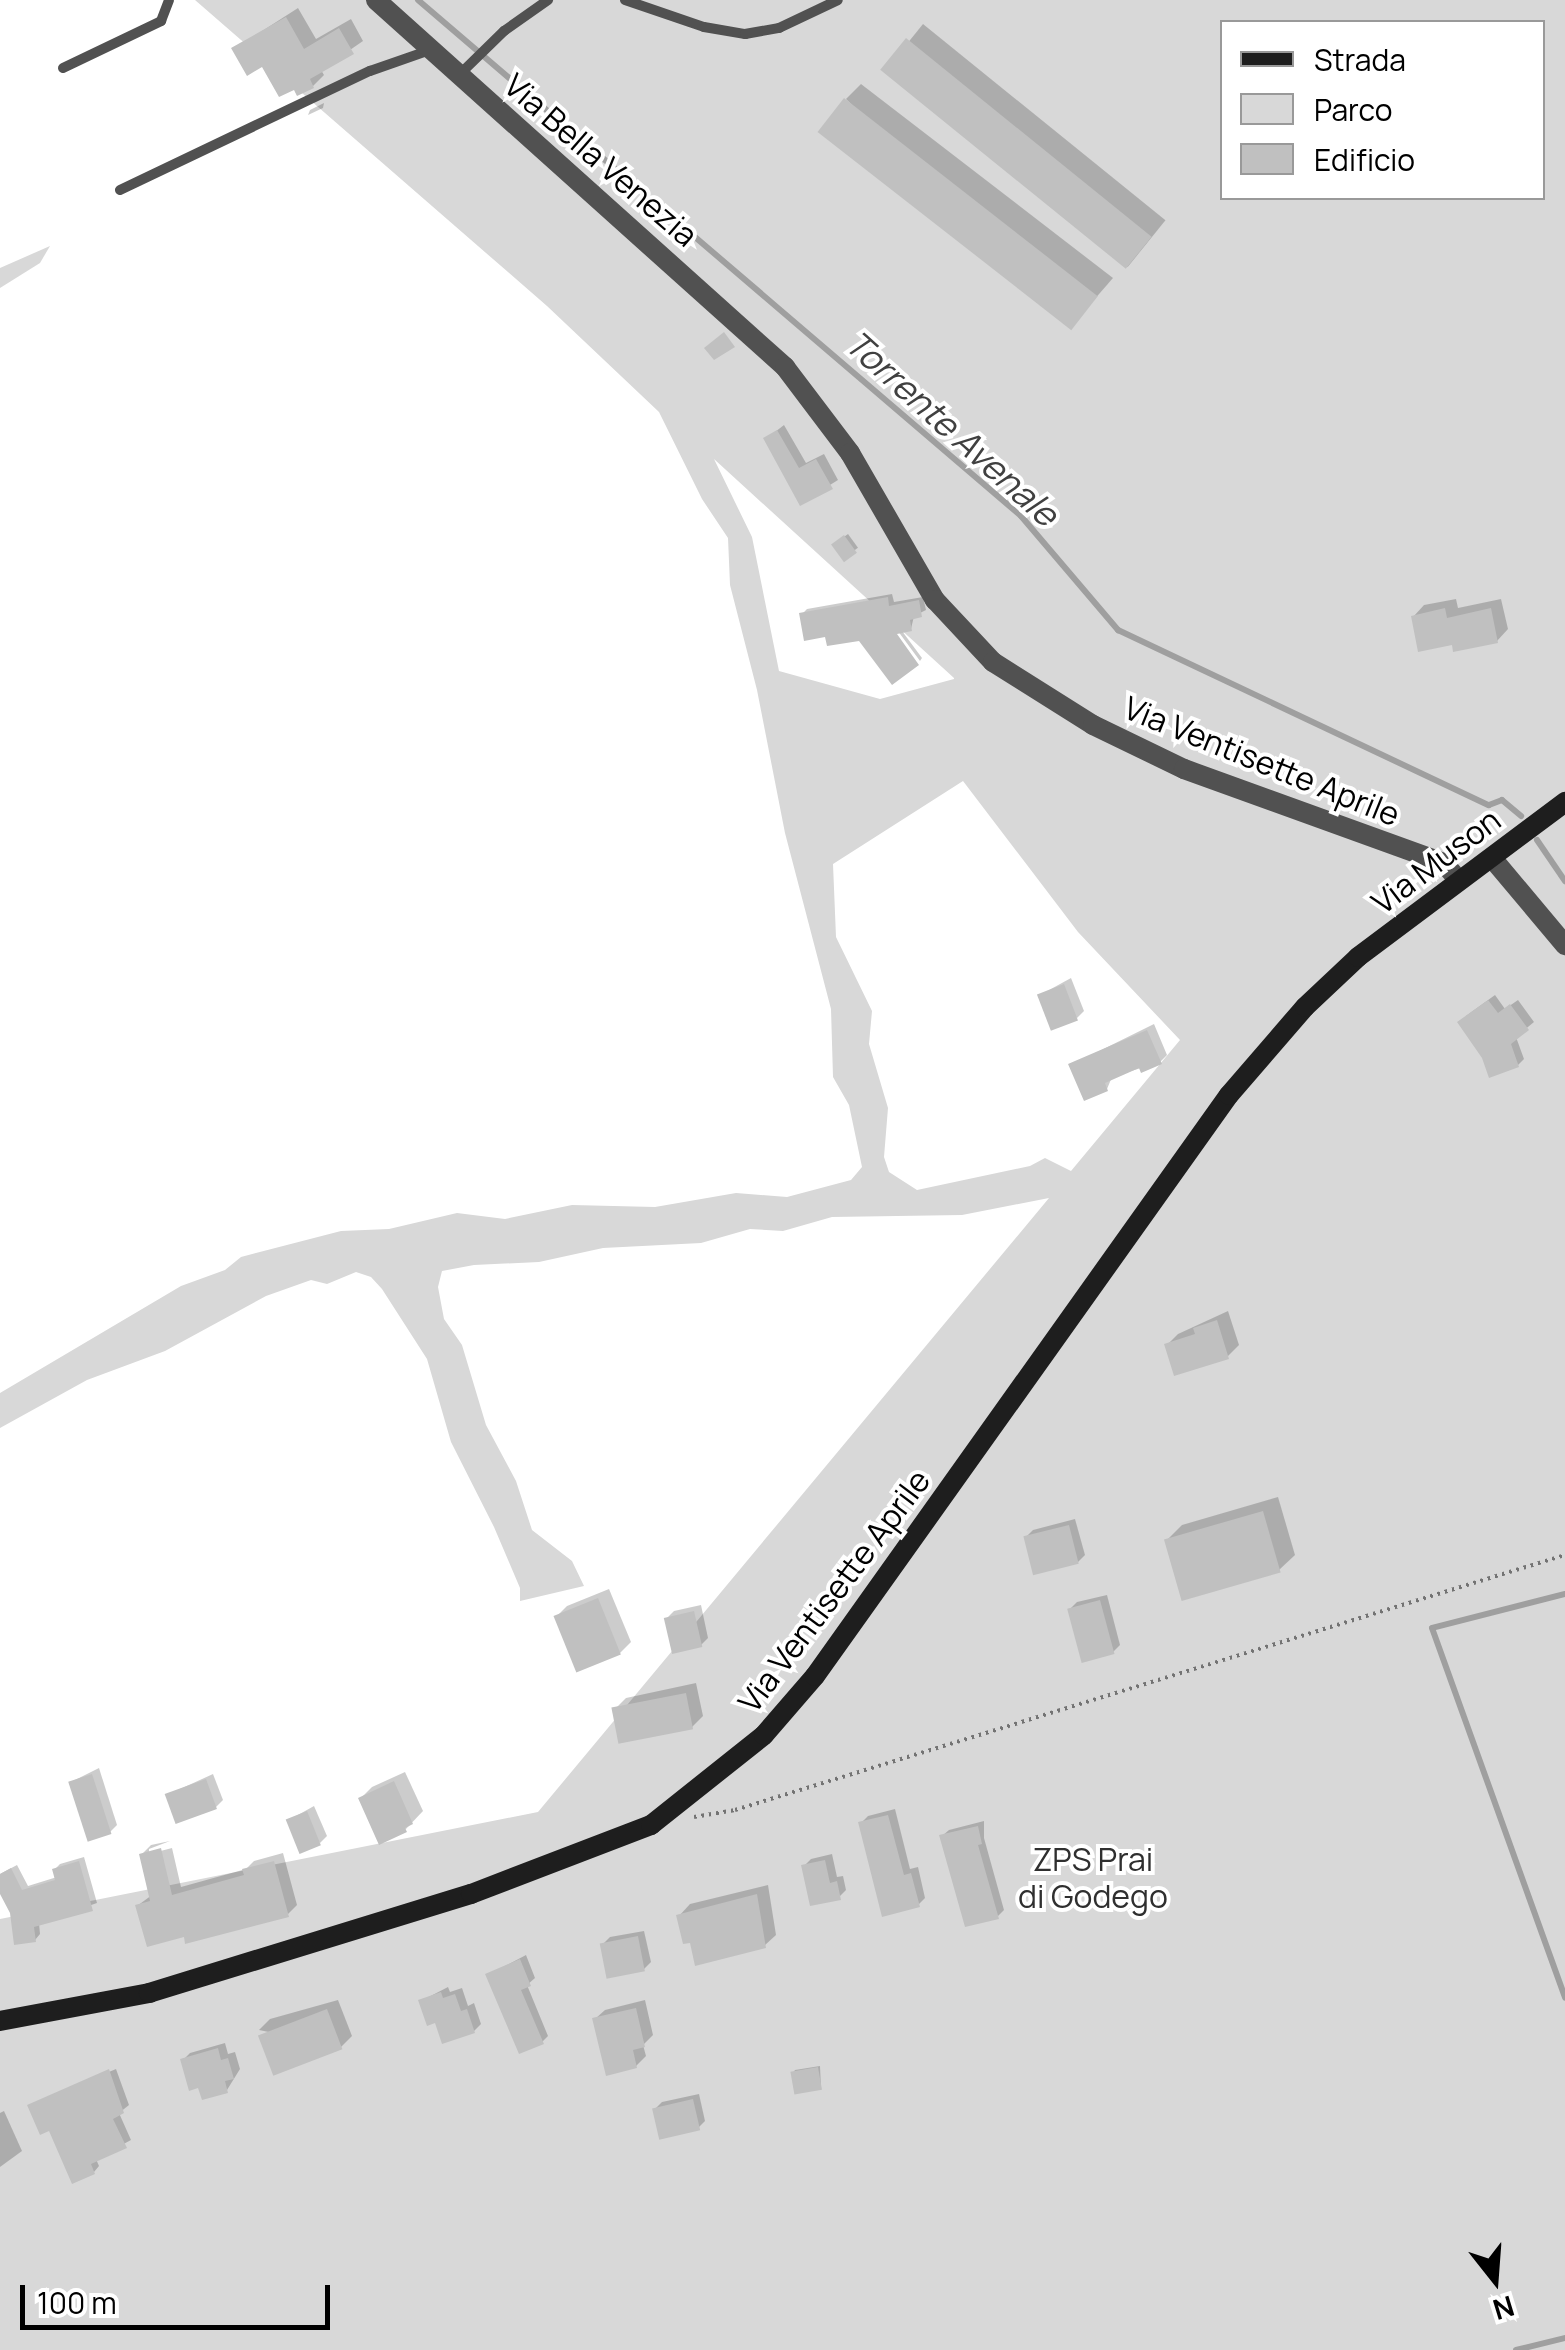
<!DOCTYPE html>
<html>
<head>
<meta charset="utf-8">
<style>
	body { margin:0 }
	#map { position:relative; width:1565px; height:2350px; overflow:hidden; background:#fff; font-family:Manrope,sans-serif }
	div>[style] { position:absolute }
	.green>* { inset:0; background:#d8d8d8 }
	.shadow>* { inset:0; background:#0003; transform-origin:0 0 }
	.stream>* { height:6px; margin:-3px; padding:0 3px; transform-origin:3px; border-radius:3px; background:#9f9f9f }
	.building>* { inset:0; background:#c0c0c0; transform-origin:0 0 }
	.path>* { height:4px; margin-top:-2px; transform-origin:0; background:repeating-linear-gradient(90deg,#737373 0 2.5px,transparent 0 7.5px) }
	.service>* { height:10px; margin:-5px; padding:0 5px; transform-origin:5px; border-radius:5px; background:#515151 }
	.minor>* { height:20px; margin:-10px; padding:0 10px; transform-origin:10px; border-radius:10px; background:#515151 }
	.secondary>* { height:20px; margin:-10px; padding:0 10px; transform-origin:10px; border-radius:10px; background:#1e1e1e }
	span { translate:-50% -50%; white-space:nowrap; text-align:center; line-height:1.15; -webkit-text-stroke:8px #fff; paint-order:stroke }
	.street-label { font-size:32px; color:#000 }
	.park-label { font-size:32px; color:#2f2f2f }
	.water-label { font-size:35px; color:#404040; font-style:italic }
	.legend { position:absolute; left:1220px; top:20px; width:325px; height:180px; box-sizing:border-box; background:#fff; border:2px solid #999; margin:0; padding:12px 18px; list-style:none; font-size:30px; color:#000 }
	.legend li { display:flex; align-items:center; gap:20px; height:50px }
	.legend b { width:50px; border:2px solid #999 }
	.north { position:absolute; left:1445px; top:2230px; width:100px; height:100px; -webkit-text-stroke:8px #fff; paint-order:stroke; rotate:163deg; font-size:28px; font-weight:700; line-height:40px; text-align:center; color:#000 }
	.north::after { content:''; display:block; margin:auto; width:35px; height:45px; background:#000; clip-path:polygon(50% 0,100% 100%,50% 72%,0 100%) }
	.scale { position:absolute; left:20px; top:2285px; width:310px; height:45px; box-sizing:border-box; border:5px solid #000; border-top:0; padding-left:12px; font-size:30px; line-height:35px; white-space:nowrap; color:#000; -webkit-text-stroke:8px #fff; paint-order:stroke }
</style>
</head>
<body>
<div id="map">
	<div class="green">
		<i style="clip-path:polygon(evenodd,195px 0,1565px 0,1565px 2350px,0 2350px,0 1919px,538px 1812px,1049px 1198px,962px 1215px,832px 1217px,783px 1231px,750px 1229px,701px 1243px,603px 1248px,539px 1262px,474px 1265px,442px 1271px,438px 1287px,444px 1319px,462px 1345px,486px 1425px,516px 1481px,532px 1530px,572px 1561px,584px 1586px,520px 1601px,520px 1588px,494px 1527px,451px 1442px,427px 1359px,382px 1289px,371px 1277px,356px 1272px,327px 1284px,311px 1280px,266px 1296px,165px 1351px,87px 1380px,0 1428px,0 1393px,181px 1286px,225px 1270px,241px 1257px,341px 1231px,389px 1229px,457px 1213px,505px 1219px,572px 1205px,655px 1207px,736px 1193px,787px 1197px,851px 1180px,862px 1167px,849px 1105px,833px 1077px,831px 1009px,785px 833px,757px 690px,730px 585px,728px 538px,702px 499px,659px 412px,547px 306px,195px 0,1222px 22px,1542px 22px,1542px 198px,1222px 198px,1222px 22px,195px 0,714px 459px,954px 678px,954px 679px,880px 699px,779px 671px,752px 537px,714px 459px,195px 0,963px 781px,1078px 932px,1180px 1040px,1071px 1171px,1045px 1158px,1030px 1166px,917px 1190px,889px 1172px,884px 1157px,888px 1108px,869px 1044px,872px 1011px,836px 937px,833px 864px,963px 781px)"></i>
		<i style="clip-path:polygon(50px 246px,40px 263px,0 288px,0 268px)"></i>
	</div>
	<div class="shadow">
		<i style="clip-path:polygon(298px 8px,316px 39px,351px 19px,363px 41px,321px 70px,324px 75px,313px 86px,234px 49px)"></i>
		<i style="left:923px;top:24px;width:312px;height:60px;rotate:39deg"></i>
		<i style="clip-path:polygon(861px 84px,1113px 278px,1073px 324px,846px 99px)"></i>
		<i style="clip-path:polygon(324px 103px,323px 108px,308px 115px,310px 110px)"></i>
		<i style="clip-path:polygon(784px 425px,806px 463px,824px 454px,838px 480px,801px 503px,766px 439px)"></i>
		<i style="left:848px;top:534px;width:17px;height:18px;rotate:54deg"></i>
		<i style="clip-path:polygon(892px 594px,894px 602px,923px 597px,926px 610px,914px 616px,911px 629px,902px 631px,922px 658px,920px 661px,892px 623px,860px 638px,827px 634px,802px 614px,807px 609px)"></i>
		<i style="clip-path:polygon(1456px 599px,1458px 608px,1501px 599px,1508px 629px,1497px 641px,1454px 642px,1413px 617px,1424px 605px)"></i>
		<i style="clip-path:polygon(1071px 978px,1084px 1011px,1077px 1018px,1040px 995px)"></i>
		<i style="clip-path:polygon(1495px 995px,1505px 1009px,1518px 1000px,1534px 1022px,1516px 1037px,1524px 1059px,1518px 1065px,1466px 1016px)"></i>
		<i style="clip-path:polygon(1154px 1024px,1167px 1055px,1160px 1062px,1112px 1077px,1107px 1089px,1071px 1065px)"></i>
		<i style="clip-path:polygon(1228px 1311px,1239px 1345px,1228px 1356px,1167px 1345px,1178px 1334px)"></i>
		<i style="clip-path:polygon(1278px 1497px,1295px 1555px,1279px 1570px,1167px 1540px,1182px 1525px)"></i>
		<i style="clip-path:polygon(1075px 1519px,1085px 1555px,1078px 1562px,1026px 1537px,1033px 1530px)"></i>
		<i style="clip-path:polygon(609px 1589px,631px 1642px,620px 1653px,556px 1617px,567px 1606px)"></i>
		<i style="clip-path:polygon(1107px 1595px,1120px 1645px,1113px 1652px,1070px 1609px,1077px 1602px)"></i>
		<i style="clip-path:polygon(701px 1605px,708px 1638px,701px 1645px,667px 1618px,674px 1611px)"></i>
		<i style="clip-path:polygon(696px 1683px,703px 1716px,692px 1727px,615px 1709px,626px 1698px)"></i>
		<i style="clip-path:polygon(99px 1768px,117px 1825px,110px 1832px,71px 1782px)"></i>
		<i style="clip-path:polygon(405px 1772px,423px 1811px,405px 1830px,361px 1798px,372px 1787px)"></i>
		<i style="clip-path:polygon(213px 1774px,223px 1800px,216px 1807px,167px 1795px)"></i>
		<i style="clip-path:polygon(314px 1806px,327px 1836px,320px 1843px,289px 1820px)"></i>
		<i style="clip-path:polygon(895px 1809px,910px 1869px,918px 1867px,925px 1898px,918px 1905px,861px 1823px,868px 1816px)"></i>
		<i style="clip-path:polygon(984px 1821px,984px 1838px,1004px 1910px,997px 1917px,942px 1836px,949px 1830px)"></i>
		<i style="clip-path:polygon(170px 1841px,149px 1849px,149px 1854px,172px 1848px,181px 1887px,246px 1869px,254px 1861px,283px 1853px,297px 1905px,288px 1914px,185px 1934px,137px 1906px,152px 1895px,142px 1854px,151px 1845px)"></i>
		<i style="clip-path:polygon(832px 1854px,837px 1877px,843px 1876px,846px 1890px,839px 1897px,804px 1866px,811px 1859px)"></i>
		<i style="clip-path:polygon(84px 1857px,97px 1903px,39px 1923px,40px 1934px,35px 1940px,0 1889px,0 1874px,17px 1865px,28px 1886px,57px 1877px,55px 1869px,60px 1864px)"></i>
		<i style="clip-path:polygon(768px 1885px,776px 1935px,764px 1946px,691px 1940px,679px 1916px,690px 1904px)"></i>
		<i style="clip-path:polygon(644px 1931px,651px 1962px,644px 1969px,603px 1944px,610px 1937px)"></i>
		<i style="clip-path:polygon(526px 1955px,535px 1978px,527px 1985px,548px 2036px,542px 2042px,488px 1975px)"></i>
		<i style="clip-path:polygon(448px 1987px,450px 1992px,462px 1988px,468px 2006px,474px 2003px,481px 2024px,474px 2031px,436px 2020px,421px 2001px)"></i>
		<i style="clip-path:polygon(338px 2000px,352px 2036px,341px 2047px,259px 2030px,270px 2019px)"></i>
		<i style="clip-path:polygon(645px 2000px,653px 2035px,643px 2045px,646px 2056px,636px 2066px,595px 2019px,605px 2010px)"></i>
		<i style="clip-path:polygon(225px 2043px,228px 2054px,235px 2052px,240px 2069px,227px 2090px,183px 2060px,190px 2053px)"></i>
		<i style="clip-path:polygon(820px 2066px,821px 2088px,793px 2073px,795px 2070px)"></i>
		<i style="clip-path:polygon(116px 2069px,129px 2105px,119px 2113px,131px 2140px,96px 2159px,99px 2166px,94px 2172px,30px 2105px)"></i>
		<i style="clip-path:polygon(699px 2094px,705px 2121px,698px 2128px,655px 2109px,662px 2102px)"></i>
		<i style="clip-path:polygon(4px 2111px,22px 2151px,0 2167px,0 2113px)"></i>
	</div>
	<div class="stream">
		<i style="left:418px;top:0;width:794px;rotate:40.55deg"></i>
		<i style="left:1021px;top:516px;width:150px;rotate:49.6deg"></i>
		<i style="left:1118px;top:630px;width:410px;rotate:25.3deg"></i>
		<i style="left:1489px;top:805px;width:14px;rotate:-21deg"></i>
		<i style="left:1502px;top:800px;width:25px;rotate:40deg"></i>
		<i style="left:1537px;top:840px;width:50px;rotate:55.7deg"></i>
		<i style="left:1565px;top:1594px;width:137px;rotate:165.7deg"></i>
		<i style="left:1432px;top:1628px;width:393px;rotate:70.2deg"></i>
		<i style="left:1516px;top:2350px;width:50px;rotate:-13.8deg"></i>
	</div>
	<div class="building">
		<i style="clip-path:polygon(286px 17px,304px 49px,339px 28px,354px 54px,310px 79px,314px 88px,297px 96px,294px 90px,279px 97px,262px 67px,247px 76px,231px 48px)"></i>
		<i style="left:906px;top:38px;width:316px;height:41px;rotate:39deg"></i>
		<i style="left:844px;top:98px;width:322px;height:43px;rotate:38deg"></i>
		<i style="clip-path:polygon(724px 332px,735px 347px,714px 360px,704px 348px)"></i>
		<i style="clip-path:polygon(777px 430px,799px 468px,816px 459px,833px 489px,800px 506px,763px 438px)"></i>
		<i style="left:844px;top:535px;width:22px;height:16px;rotate:54deg"></i>
		<i style="clip-path:polygon(888px 597px,889px 606px,919px 600px,922px 617px,910px 620px,912px 631px,897px 634px,919px 665px,892px 685px,859px 641px,827px 646px,825px 637px,804px 641px,799px 613px)"></i>
		<i style="clip-path:polygon(1445px 608px,1447px 618px,1491px 608px,1498px 643px,1453px 652px,1452px 645px,1418px 652px,1411px 616px)"></i>
		<i style="left:1064px;top:984px;width:39px;height:29px;rotate:69deg"></i>
		<i style="clip-path:polygon(1488px 1000px,1498px 1013px,1510px 1004px,1529px 1030px,1511px 1044px,1519px 1067px,1489px 1078px,1482px 1058px,1457px 1022px)"></i>
		<i style="clip-path:polygon(1147px 1030px,1162px 1064px,1141px 1073px,1139px 1068px,1105px 1083px,1108px 1091px,1084px 1101px,1068px 1064px)"></i>
		<i style="clip-path:polygon(1217px 1320px,1229px 1359px,1174px 1376px,1164px 1344px,1195px 1334px,1193px 1328px)"></i>
		<i style="left:1263px;top:1511px;width:64px;height:103px;rotate:74deg"></i>
		<i style="left:1069px;top:1525px;width:40px;height:47px;rotate:76deg"></i>
		<i style="left:598px;top:1598px;width:61px;height:48px;rotate:68deg"></i>
		<i style="left:1100px;top:1600px;width:56px;height:34px;rotate:75deg"></i>
		<i style="left:694px;top:1611px;width:37px;height:31px;rotate:77deg"></i>
		<i style="left:686px;top:1693px;width:37px;height:76px;rotate:79deg"></i>
		<i style="left:92px;top:1774px;width:63px;height:25px;rotate:72deg"></i>
		<i style="left:206px;top:1779px;width:32px;height:44px;rotate:70deg"></i>
		<i style="clip-path:polygon(394px 1781px,413px 1824px,405px 1828px,407px 1832px,379px 1845px,358px 1798px)"></i>
		<i style="left:307px;top:1811px;width:37px;height:23px;rotate:68deg"></i>
		<i style="clip-path:polygon(888px 1815px,904px 1875px,911px 1873px,920px 1907px,882px 1917px,858px 1822px)"></i>
		<i style="clip-path:polygon(978px 1826px,982px 1844px,978px 1845px,999px 1919px,965px 1927px,939px 1835px)"></i>
		<i style="clip-path:polygon(161px 1848px,172px 1895px,244px 1875px,242px 1869px,274px 1861px,289px 1917px,185px 1944px,184px 1937px,147px 1947px,135px 1905px,150px 1901px,139px 1854px)"></i>
		<i style="clip-path:polygon(825px 1860px,830px 1883px,837px 1881px,841px 1900px,810px 1906px,801px 1865px)"></i>
		<i style="clip-path:polygon(79px 1861px,93px 1911px,34px 1927px,36px 1942px,14px 1945px,10px 1913px,0 1894px,0 1874px,11px 1868px,22px 1890px,55px 1880px,52px 1869px)"></i>
		<i style="clip-path:polygon(757px 1894px,766px 1948px,695px 1966px,690px 1943px,683px 1944px,676px 1915px)"></i>
		<i style="left:638px;top:1936px;width:36px;height:39px;rotate:79deg"></i>
		<i style="clip-path:polygon(520px 1959px,531px 1986px,521px 1990px,544px 2044px,519px 2054px,485px 1974px)"></i>
		<i style="clip-path:polygon(441px 1992px,443px 1998px,455px 1994px,461px 2011px,467px 2009px,475px 2033px,442px 2044px,435px 2023px,427px 2026px,418px 2000px)"></i>
		<i style="clip-path:polygon(636px 2008px,645px 2047px,633px 2050px,637px 2068px,606px 2076px,592px 2018px)"></i>
		<i style="left:327px;top:2009px;width:43px;height:74px;rotate:69deg"></i>
		<i style="clip-path:polygon(218px 2048px,221px 2060px,228px 2058px,234px 2079px,225px 2081px,228px 2093px,202px 2100px,198px 2088px,189px 2091px,180px 2059px)"></i>
		<i style="left:818px;top:2067px;width:23px;height:28px;rotate:80deg"></i>
		<i style="clip-path:polygon(109px 2069px,124px 2113px,113px 2119px,127px 2148px,91px 2164px,95px 2174px,72px 2184px,49px 2131px,40px 2135px,27px 2105px)"></i>
		<i style="left:693px;top:2099px;width:32px;height:42px;rotate:77deg"></i>
	</div>
	<div class="path">
		<i style="left:694px;top:1817px;width:42px;rotate:-9.7deg"></i>
		<i style="left:735px;top:1810px;width:868px;rotate:-17.08deg"></i>
	</div>
	<div class="service">
		<i style="left:625px;top:0;width:83px;rotate:18.9deg"></i>
		<i style="left:704px;top:27px;width:42px;rotate:9.7deg"></i>
		<i style="left:745px;top:34px;width:35px;rotate:-10deg"></i>
		<i style="left:779px;top:28px;width:65px;rotate:-25.4deg"></i>
		<i style="left:63px;top:68px;width:109px;rotate:-25.6deg"></i>
		<i style="left:161px;top:21px;width:22px;rotate:-69deg"></i>
		<i style="left:460px;top:74px;width:62px;rotate:-44.3deg"></i>
		<i style="left:504px;top:31px;width:54px;rotate:-35.2deg"></i>
		<i style="left:120px;top:190px;width:277px;rotate:-25.5deg"></i>
		<i style="left:370px;top:71px;width:64px;rotate:-19.3deg"></i>
	</div>
	<div class="minor">
		<i style="left:376px;top:0;width:550px;rotate:41.9deg"></i>
		<i style="left:785px;top:367px;width:108px;rotate:52.9deg"></i>
		<i style="left:850px;top:453px;width:170px;rotate:60deg"></i>
		<i style="left:935px;top:600px;width:85px;rotate:46.9deg"></i>
		<i style="left:993px;top:662px;width:118px;rotate:32.2deg"></i>
		<i style="left:1093px;top:725px;width:101px;rotate:25.8deg"></i>
		<i style="left:1184px;top:769px;width:276px;rotate:19.9deg"></i>
		<i style="left:1444px;top:863px;width:23px;rotate:50deg"></i>
		<i style="left:1492px;top:858px;width:114px;rotate:50deg"></i>
	</div>
	<div class="secondary">
		<i style="left:0;top:2021px;width:152px;rotate:-10.6deg"></i>
		<i style="left:149px;top:1993px;width:337px;rotate:-17.1deg"></i>
		<i style="left:471px;top:1894px;width:193px;rotate:-21deg"></i>
		<i style="left:651px;top:1825px;width:144px;rotate:-38.5deg"></i>
		<i style="left:764px;top:1735px;width:78px;rotate:-49.2deg"></i>
		<i style="left:815px;top:1676px;width:713px;rotate:-54.53deg"></i>
		<i style="left:1229px;top:1095px;width:116px;rotate:-49.2deg"></i>
		<i style="left:1305px;top:1007px;width:73px;rotate:-43.3deg"></i>
		<i style="left:1358px;top:957px;width:259px;rotate:-36.8deg"></i>
	</div>
	<div class="street-label">
		<span style="left:601px;top:160px;rotate:41deg">Via Bella Venezia</span>
		<span style="left:1262px;top:761px;rotate:22deg">Via Ventisette Aprile</span>
		<span style="left:1436px;top:861px;rotate:-37deg">Via Muson</span>
		<span style="left:834px;top:1591px;rotate:-53deg">Via Ventisette Aprile</span>
	</div>
	<div class="park-label">
		<span style="left:1093px;top:1878px">ZPS Prai<br>di Godego</span>
	</div>
	<div class="water-label">
		<span style="left:952px;top:428px;rotate:42deg">Torrente Avenale</span>
	</div>
	<ul class="legend">
	<li><b style="height:12px;background:#1e1e1e"></b>Strada</li>
	<li><b style="height:28px;background:#d8d8d8"></b>Parco</li>
	<li><b style="height:28px;background:#c0c0c0"></b>Edificio</li>
	</ul>
	<div class="north">N</div>
	<div class="scale">100 m</div>
</div>
</body>
</html>
